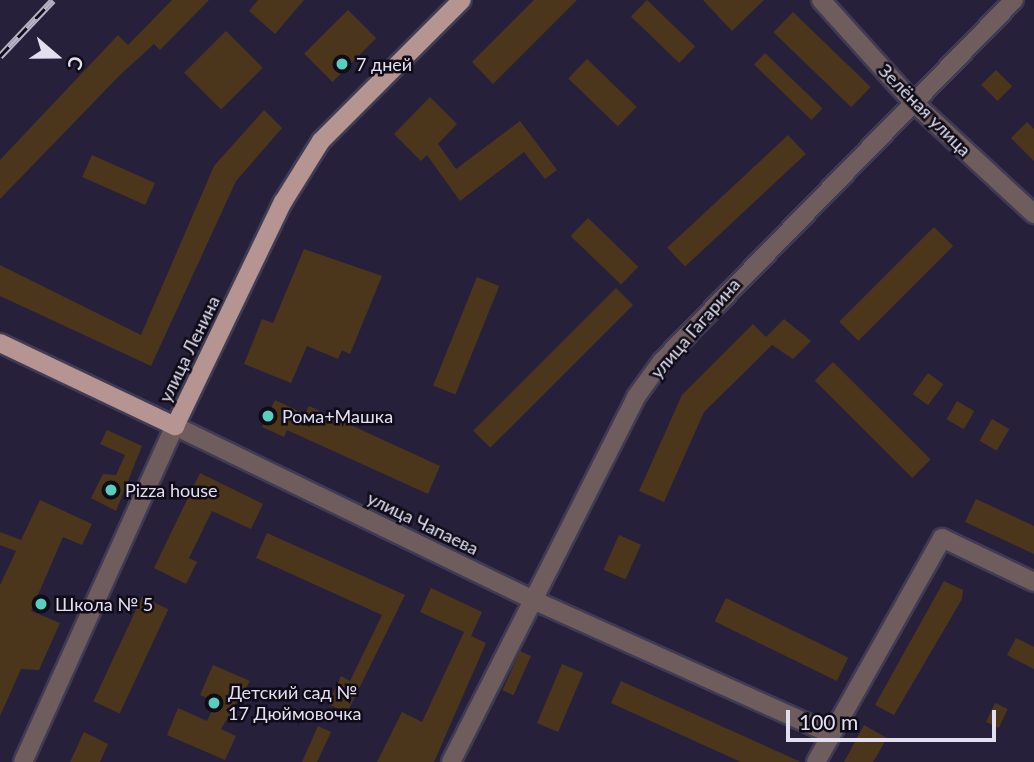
<!DOCTYPE html>
<html>
<head>
<meta charset="utf-8">
<style>
	body { margin:0 }
	#map { position:relative; width:1034px; height:762px; overflow:hidden; background:#26203b; font-family:Lato,sans-serif }
	div>[style] { position:absolute }
	.building>* { inset:0; background:#4b361c; transform-origin:0 0 }
	.roads { filter:drop-shadow(2px 0 #403b54) drop-shadow(-2px 0 #403b54) drop-shadow(0 2px #403b54) drop-shadow(0 -2px #403b54) }
	.minor>* { height:18px; margin:-9px; padding:0 9px; transform-origin:9px; border-radius:9px; background:#6e5d5c }
	.major>* { height:18px; margin:-9px; padding:0 9px; transform-origin:9px; border-radius:9px; background:#b69491 }
	.rail>* { height:7px; margin-top:-3.5px; transform-origin:0; background:repeating-linear-gradient(90deg,#0f0c18 0 13px,#b7b3c7 0 26px); box-sizing:border-box; border-block:2px solid #b7b3c7 }
	.dots>* { width:19px; height:19px; translate:-50% -50%; box-sizing:border-box; border:4px solid #0f0c18; border-radius:50% }
	span { translate:-50% -50%; white-space:nowrap; text-align:center; line-height:1.15; -webkit-text-stroke:5px #0f0c18; paint-order:stroke }
	.poi-label { font-size:18px; color:#e2dff1 }
	.left { translate:0 -50%; text-align:left }
	.street-label { font-size:18px; color:#e2dff1 }
	.north { position:absolute; left:21px; top:21px; width:70px; height:70px; -webkit-text-stroke:5px #0f0c18; paint-order:stroke; rotate:110deg; font-size:19px; font-weight:700; line-height:28px; text-align:center; color:#e2dff1 }
	.north::after { content:''; display:block; margin:auto; width:24px; height:32px; background:#e2dff1; clip-path:polygon(50% 0,100% 100%,50% 72%,0 100%) }
	.scale { position:absolute; left:786px; top:710px; width:210px; height:32px; box-sizing:border-box; border:4px solid #e2dff1; border-top:0; padding-left:9px; font-size:21px; line-height:24px; white-space:nowrap; color:#e2dff1; -webkit-text-stroke:5px #0f0c18; paint-order:stroke }
</style>
</head>
<body>
<div id="map">
	<div class="building">
		<i style="clip-path:polygon(172px 0,209px 0,160px 50px,154px 44px,120px 75px,0 199px,0 160px,118px 35px,128px 45px)"></i>
		<i style="clip-path:polygon(258px 0,304px 0,275px 34px,249px 11px)"></i>
		<i style="clip-path:polygon(534px 0,577px 0,493px 84px,472px 62px)"></i>
		<i style="left:647px;top:0;width:67px;height:23px;rotate:44deg"></i>
		<i style="clip-path:polygon(703px 0,764px 0,732px 31px)"></i>
		<i style="left:348px;top:10px;width:40px;height:62px;rotate:45deg"></i>
		<i style="left:793px;top:12px;width:108px;height:28px;rotate:44deg"></i>
		<i style="left:226px;top:31px;width:52px;height:59px;rotate:45deg"></i>
		<i style="left:765px;top:53px;width:80px;height:16px;rotate:44deg"></i>
		<i style="left:587px;top:59px;width:69px;height:27px;rotate:44deg"></i>
		<i style="left:996px;top:70px;width:23px;height:21px;rotate:45deg"></i>
		<i style="clip-path:polygon(430px 97px,457px 124px,438px 144px,456px 169px,520px 121px,557px 170px,545px 179px,524px 152px,460px 201px,427px 155px,421px 161px,394px 134px)"></i>
		<i style="clip-path:polygon(264px 110px,282px 128px,236px 181px,151px 366px,0 296px,0 265px,141px 335px,214px 166px)"></i>
		<i style="clip-path:polygon(1027px 122px,1034px 129px,1034px 161px,1011px 138px)"></i>
		<i style="left:788px;top:135px;width:26px;height:165px;rotate:47deg"></i>
		<i style="left:92px;top:155px;width:69px;height:24px;rotate:24deg"></i>
		<i style="left:588px;top:218px;width:70px;height:25px;rotate:44deg"></i>
		<i style="left:934px;top:227px;width:27px;height:134px;rotate:45deg"></i>
		<i style="clip-path:polygon(304px 249px,382px 276px,350px 354px,342px 350px,338px 359px,307px 346px,291px 383px,244px 364px,262px 319px,273px 323px)"></i>
		<i style="left:477px;top:277px;width:24px;height:117px;rotate:22deg"></i>
		<i style="left:616px;top:288px;width:24px;height:202px;rotate:45deg"></i>
		<i style="clip-path:polygon(784px 319px,811px 341px,793px 359px,772px 345px,704px 412px,664px 502px,639px 491px,682px 395px,753px 324px,766px 337px)"></i>
		<i style="left:833px;top:362px;width:138px;height:26px;rotate:45deg"></i>
		<i style="left:928px;top:373px;width:19px;height:26px;rotate:36deg"></i>
		<i style="clip-path:polygon(275px 400px,305px 414px,309px 406px,440px 466px,428px 494px,287px 430px,284px 437px,262px 427px)"></i>
		<i style="left:957px;top:401px;width:20px;height:21px;rotate:30deg"></i>
		<i style="left:992px;top:419px;width:20px;height:25px;rotate:30deg"></i>
		<i style="clip-path:polygon(107px 430px,142px 446px,116px 511px,91px 498px,103px 474px,116px 475px,125px 455px,100px 444px)"></i>
		<i style="clip-path:polygon(200px 473px,263px 504px,251px 529px,212px 511px,189px 558px,197px 562px,186px 584px,154px 568px)"></i>
		<i style="clip-path:polygon(976px 499px,1034px 526px,1034px 554px,965px 522px)"></i>
		<i style="clip-path:polygon(40px 500px,92px 524px,82px 545px,63px 537px,31px 611px,60px 623px,39px 670px,21px 669px,0 716px,0 585px,16px 551px,0 545px,0 532px,21px 540px)"></i>
		<i style="clip-path:polygon(267px 533px,405px 595px,347px 713px,328px 704px,341px 676px,350px 681px,382px 615px,256px 558px)"></i>
		<i style="left:619px;top:535px;width:24px;height:38px;rotate:24deg"></i>
		<i style="clip-path:polygon(944px 581px,963px 590px,962px 599px,894px 715px,875px 705px)"></i>
		<i style="clip-path:polygon(431px 588px,482px 612px,471px 636px,486px 643px,434px 762px,377px 762px,402px 712px,422px 722px,464px 632px,420px 612px)"></i>
		<i style="left:142px;top:597px;width:29px;height:115px;rotate:25deg"></i>
		<i style="left:726px;top:598px;width:136px;height:26px;rotate:26deg"></i>
		<i style="clip-path:polygon(1016px 638px,1034px 647px,1034px 669px,1007px 655px)"></i>
		<i style="left:520px;top:651px;width:12px;height:43px;rotate:24deg"></i>
		<i style="left:562px;top:664px;width:23px;height:64px;rotate:23deg"></i>
		<i style="clip-path:polygon(213px 665px,250px 681px,221px 729px,236px 736px,225px 760px,167px 735px,178px 708px,207px 721px,216px 702px,200px 695px)"></i>
		<i style="clip-path:polygon(621px 681px,801px 762px,741px 762px,611px 703px)"></i>
		<i style="left:995px;top:703px;width:14px;height:21px;rotate:25deg"></i>
		<i style="clip-path:polygon(864px 725px,887px 738px,873px 762px,844px 762px)"></i>
		<i style="clip-path:polygon(318px 726px,331px 732px,317px 762px,302px 762px)"></i>
		<i style="clip-path:polygon(84px 732px,108px 744px,100px 762px,70px 762px)"></i>
	</div>
	<div class="roads">
		<div class="minor">
			<i style="left:821px;top:0;width:137px;rotate:48deg"></i>
			<i style="left:913px;top:102px;width:165px;rotate:42.8deg"></i>
			<i style="left:23px;top:762px;width:369px;rotate:-65.7deg"></i>
			<i style="left:175px;top:426px;width:398px;rotate:25.9deg"></i>
			<i style="left:533px;top:600px;width:327px;rotate:24.2deg"></i>
			<i style="left:451px;top:762px;width:409px;rotate:-63.1deg"></i>
			<i style="left:636px;top:397px;width:44px;rotate:-54.2deg"></i>
			<i style="left:662px;top:361px;width:504px;rotate:-45.72deg"></i>
			<i style="left:816px;top:762px;width:257px;rotate:-60.6deg"></i>
			<i style="left:942px;top:538px;width:102px;rotate:25.6deg"></i>
		</div>
		<div class="major">
			<i style="left:0;top:343px;width:194px;rotate:25.4deg"></i>
			<i style="left:175px;top:426px;width:249px;rotate:-64.3deg"></i>
			<i style="left:283px;top:202px;width:72px;rotate:-58.1deg"></i>
			<i style="left:321px;top:141px;width:199px;rotate:-45deg"></i>
		</div>
	</div>
	<div class="rail">
		<i style="left:0;top:56px;width:77px;rotate:-46.6deg"></i>
	</div>
	<div class="dots">
		<i style="left:342px;top:64px;background:#59cebe"></i>
		<i style="left:268px;top:416px;background:#59cebe"></i>
		<i style="left:111px;top:490px;background:#59cebe"></i>
		<i style="left:41px;top:604px;background:#59cebe"></i>
		<i style="left:214px;top:703px;background:#59cebe"></i>
	</div>
	<div class="poi-label">
		<span class="left" style="left:356px;top:64px">7 дней</span>
		<span class="left" style="left:282px;top:416px">Рома+Машка</span>
		<span class="left" style="left:125px;top:490px">Pizza house</span>
		<span class="left" style="left:55px;top:604px">Школа № 5</span>
		<span class="left" style="left:228px;top:703px">Детский сад №<br>17 Дюймовочка</span>
	</div>
	<div class="street-label">
		<span style="left:925px;top:110px;rotate:45deg">Зелёная улица</span>
		<span style="left:695px;top:328px;rotate:-49deg">улица Гагарина</span>
		<span style="left:189px;top:349px;rotate:-64deg">улица Ленина</span>
		<span style="left:423px;top:523px;rotate:26deg">улица Чапаева</span>
	</div>
	<div class="north">С</div>
	<div class="scale">100 m</div>
</div>
</body>
</html>
